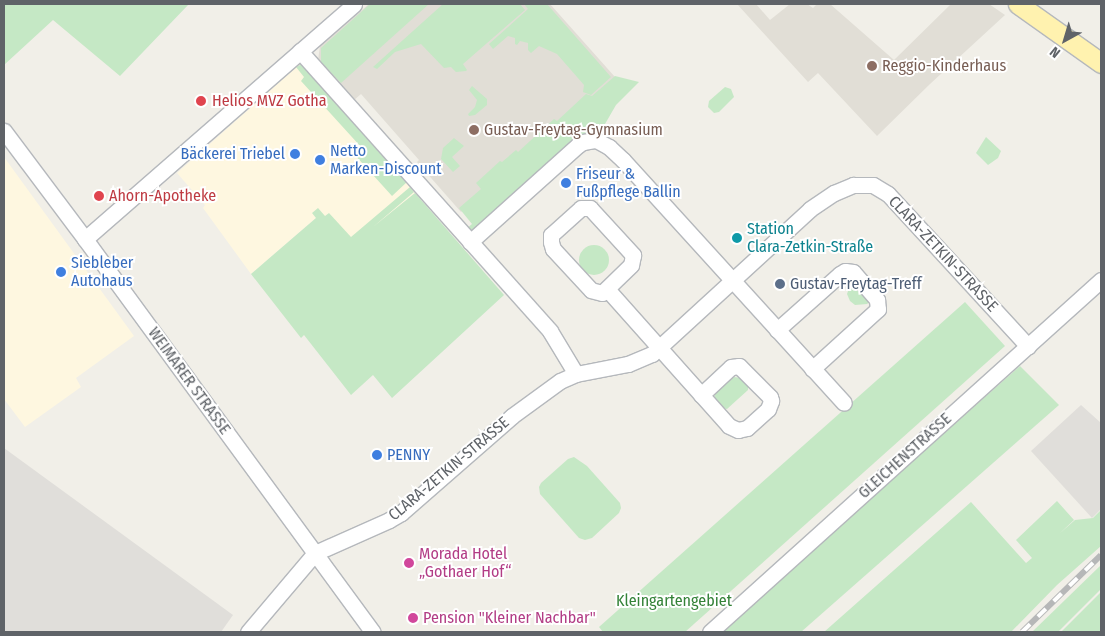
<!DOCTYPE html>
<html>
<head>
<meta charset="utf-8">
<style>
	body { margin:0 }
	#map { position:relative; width:1105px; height:636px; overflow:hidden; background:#f1efe8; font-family:"Fira Sans Condensed",sans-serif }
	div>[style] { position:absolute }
	.commercial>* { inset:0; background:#fef7e0 }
	.industrial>* { inset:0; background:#e0deda }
	.education>* { inset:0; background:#e1ded6 }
	.green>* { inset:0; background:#c5e8c5 }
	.round { border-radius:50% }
	.roads { filter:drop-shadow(1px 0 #b5b8bc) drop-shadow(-1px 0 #b5b8bc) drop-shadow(0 1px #b5b8bc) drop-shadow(0 -1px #b5b8bc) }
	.minor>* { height:15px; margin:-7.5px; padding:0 7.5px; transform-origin:7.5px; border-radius:7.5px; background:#fff }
	.major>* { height:19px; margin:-9.5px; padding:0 9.5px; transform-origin:9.5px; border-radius:9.5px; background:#fff2af }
	.rail>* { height:5.5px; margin-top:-2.75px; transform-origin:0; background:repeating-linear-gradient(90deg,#fff 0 11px,#b6b7b8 0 22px); box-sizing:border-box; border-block:1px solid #b6b7b8 }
	.dots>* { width:14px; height:14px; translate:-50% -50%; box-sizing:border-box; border:2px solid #fff; border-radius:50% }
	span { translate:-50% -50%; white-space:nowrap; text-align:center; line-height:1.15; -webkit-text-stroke:4px #fff; paint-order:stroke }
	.education-label { font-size:16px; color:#785e54 }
	.left { translate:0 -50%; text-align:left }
	.health-label { font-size:16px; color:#be3a42 }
	.shop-label { font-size:16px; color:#366cbe }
	.right { translate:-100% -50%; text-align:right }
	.culture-label { font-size:16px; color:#0d838f }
	.street-label { font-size:16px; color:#5f6368 }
	.service-label { font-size:16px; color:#4e5e75 }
	.hotel-label { font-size:16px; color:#b23c85 }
	.park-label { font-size:16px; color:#348238 }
	.frame { position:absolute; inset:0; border:5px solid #5f6368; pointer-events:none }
	.north { position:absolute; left:1040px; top:15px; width:50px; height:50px; -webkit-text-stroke:4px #fff; paint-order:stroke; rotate:219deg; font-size:14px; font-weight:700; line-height:20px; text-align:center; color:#5f6368 }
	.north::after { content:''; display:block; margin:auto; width:18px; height:22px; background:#5f6368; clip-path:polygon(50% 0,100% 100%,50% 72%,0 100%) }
</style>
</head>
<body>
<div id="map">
	<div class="commercial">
		<i style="clip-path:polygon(299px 65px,380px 150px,415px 193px,344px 251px,316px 218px,251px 274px,203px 208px,205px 205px,177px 173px)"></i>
		<i style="clip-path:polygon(4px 157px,134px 336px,76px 378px,81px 387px,25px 427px,4px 399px)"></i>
	</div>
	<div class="industrial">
		<i style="clip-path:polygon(1081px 405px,1101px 423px,1101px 509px,1092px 518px,1031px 451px)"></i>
		<i style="clip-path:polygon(4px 448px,233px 615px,221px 632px,4px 632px)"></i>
	</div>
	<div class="education">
		<i style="clip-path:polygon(369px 4px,550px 4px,615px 77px,461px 212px,417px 162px,419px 160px,361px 94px,353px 101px,318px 60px,320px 46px)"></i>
		<i style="clip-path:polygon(737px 4px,756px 4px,770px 20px,790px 4px,807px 4px,813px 8px,817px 4px,830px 4px,894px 60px,951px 4px,989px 4px,1005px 15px,930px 84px,877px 136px,818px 73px,808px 82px)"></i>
	</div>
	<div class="green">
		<i style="clip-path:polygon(4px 4px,189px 4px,120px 76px,53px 20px,4px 65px)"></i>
		<i style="clip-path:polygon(370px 4px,429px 4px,341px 83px,321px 62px,321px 48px)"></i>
		<i style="clip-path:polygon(443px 4px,520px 4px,525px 10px,463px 64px,467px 70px,466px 71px,456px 72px,451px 67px,444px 68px,421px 44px,395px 52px,377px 69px,373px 67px)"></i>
		<i style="clip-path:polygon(524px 4px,547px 4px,611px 77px,591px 95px,583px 92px,584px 85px,557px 54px,539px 46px,531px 53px,528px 50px,528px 43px,520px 41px,517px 45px,515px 44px,515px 38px,508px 36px,493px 49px,489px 44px,528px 9px)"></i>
		<i style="clip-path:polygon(302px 64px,407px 182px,392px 196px,354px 154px,361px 147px,301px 81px,304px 77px,296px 67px)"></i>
		<i style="clip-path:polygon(615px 76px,639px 82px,616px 105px,605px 124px,597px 132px,577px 136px,473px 230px,469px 232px,465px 230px,472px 224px,459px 208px,481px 189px,476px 183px,500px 161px,502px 162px,516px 150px,518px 152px,554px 119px,557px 121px,586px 94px,592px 96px)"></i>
		<i style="clip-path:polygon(472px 86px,487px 99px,487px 105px,475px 115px,469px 116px,468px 114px,475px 107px,477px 100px,469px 90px)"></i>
		<i style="clip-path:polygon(725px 87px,731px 89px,734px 97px,719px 112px,714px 113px,708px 107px,709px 101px)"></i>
		<i style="clip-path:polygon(986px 137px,1001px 151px,998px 158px,988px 165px,976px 153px)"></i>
		<i style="clip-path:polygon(454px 138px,464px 146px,452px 157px,460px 166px,453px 172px,441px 159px,443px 148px)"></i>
		<i style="clip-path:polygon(410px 187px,414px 192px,373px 227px,415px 193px,504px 295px,392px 398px,373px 375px,351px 395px,304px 335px,301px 338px,251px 274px,316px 218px,312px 213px,318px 208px,325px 216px,329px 213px,351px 237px)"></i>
		<i class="round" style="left:579px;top:245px;width:30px;height:30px"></i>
		<i style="clip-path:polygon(852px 280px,871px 301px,867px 304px,855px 305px,850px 301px,847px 294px)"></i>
		<i style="clip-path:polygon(965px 302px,1005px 346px,685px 632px,603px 632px,599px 627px)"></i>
		<i style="clip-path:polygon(1020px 366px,1059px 405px,801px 632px,719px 632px)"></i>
		<i style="clip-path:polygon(734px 377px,741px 378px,748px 385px,748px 390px,727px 409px,721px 408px,714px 400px,715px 393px)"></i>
		<i style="clip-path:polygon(574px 457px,587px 466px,620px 503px,621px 508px,619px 513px,592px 538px,585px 540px,579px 538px,540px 494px,539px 487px,541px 483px,568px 459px)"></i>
		<i style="clip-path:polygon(1057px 501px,1074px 520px,1059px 534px,1075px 520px,1093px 518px,1101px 510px,1101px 546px,1057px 585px,1011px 632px,824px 632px,971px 502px,1026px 563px,1032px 558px,1016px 540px)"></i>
		<i style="clip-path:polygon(1101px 565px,1101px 589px,1058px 632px,1032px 632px)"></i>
		<i style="clip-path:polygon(1101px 592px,1101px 632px,1061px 632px)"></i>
	</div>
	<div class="roads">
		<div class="minor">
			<i style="left:300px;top:51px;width:375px;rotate:48.2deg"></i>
			<i style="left:550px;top:331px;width:50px;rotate:58.8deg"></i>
			<i style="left:4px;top:131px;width:135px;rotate:53.1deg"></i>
			<i style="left:85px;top:239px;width:487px;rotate:53.8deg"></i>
			<i style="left:581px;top:208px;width:9px"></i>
			<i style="left:590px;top:208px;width:64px;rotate:47.5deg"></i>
			<i style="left:633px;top:255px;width:10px;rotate:101deg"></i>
			<i style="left:631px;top:265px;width:40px;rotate:136deg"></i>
			<i style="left:602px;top:293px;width:11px;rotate:-165deg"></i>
			<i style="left:591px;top:290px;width:56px;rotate:-132.8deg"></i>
			<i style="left:553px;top:249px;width:7px;rotate:-106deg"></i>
			<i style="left:551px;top:242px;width:7px;rotate:-90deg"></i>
			<i style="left:551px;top:235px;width:40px;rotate:-42deg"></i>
			<i style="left:85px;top:239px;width:357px;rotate:-41.1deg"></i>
			<i style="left:470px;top:242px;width:145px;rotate:-41.9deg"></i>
			<i style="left:578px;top:145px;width:6px;rotate:-31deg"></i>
			<i style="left:583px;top:142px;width:13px;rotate:-9deg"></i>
			<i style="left:596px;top:140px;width:15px;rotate:28deg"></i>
			<i style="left:609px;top:147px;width:19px;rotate:43deg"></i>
			<i style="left:623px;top:160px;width:328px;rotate:47.7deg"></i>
			<i style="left:607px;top:289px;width:183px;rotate:48.3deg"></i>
			<i style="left:729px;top:426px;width:10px;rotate:24deg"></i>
			<i style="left:738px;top:430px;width:9px;rotate:-13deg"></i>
			<i style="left:747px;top:428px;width:28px;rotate:-42deg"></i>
			<i style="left:768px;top:409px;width:9px;rotate:-69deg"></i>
			<i style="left:771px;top:401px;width:4px;rotate:-104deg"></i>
			<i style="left:770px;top:397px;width:44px;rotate:-135deg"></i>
			<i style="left:739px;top:366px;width:8px;rotate:173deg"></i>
			<i style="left:731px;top:367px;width:41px;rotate:137deg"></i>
			<i style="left:777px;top:330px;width:84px;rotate:-41.6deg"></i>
			<i style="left:840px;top:274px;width:6px;rotate:-31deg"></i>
			<i style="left:845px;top:271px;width:8px;rotate:7deg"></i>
			<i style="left:853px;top:272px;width:37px;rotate:49deg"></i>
			<i style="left:877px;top:300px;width:9px;rotate:84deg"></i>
			<i style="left:878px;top:309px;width:89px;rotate:137.7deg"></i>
			<i style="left:248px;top:632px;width:104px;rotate:-49.7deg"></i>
			<i style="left:315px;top:553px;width:81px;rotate:-24deg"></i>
			<i style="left:389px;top:520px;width:14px;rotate:-30deg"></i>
			<i style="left:401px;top:513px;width:147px;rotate:-41.1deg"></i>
			<i style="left:512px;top:416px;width:59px;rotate:-36.1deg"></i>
			<i style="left:560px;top:381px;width:17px;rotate:-24deg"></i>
			<i style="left:576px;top:374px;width:53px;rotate:-10.9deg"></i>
			<i style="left:628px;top:364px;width:26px;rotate:-23deg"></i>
			<i style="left:652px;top:354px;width:214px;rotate:-42.5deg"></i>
			<i style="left:810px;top:209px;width:29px;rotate:-34deg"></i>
			<i style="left:834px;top:193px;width:21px;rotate:-23deg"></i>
			<i style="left:853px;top:185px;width:20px"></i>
			<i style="left:873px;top:185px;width:17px;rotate:31deg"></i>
			<i style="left:888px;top:194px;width:207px;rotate:47.4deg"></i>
			<i style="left:710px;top:632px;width:526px;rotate:-42deg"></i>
		</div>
		<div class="major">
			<i style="left:1018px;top:4px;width:102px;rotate:35.4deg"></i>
		</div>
	</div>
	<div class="rail">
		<i style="left:1022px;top:632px;width:110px;rotate:-44.3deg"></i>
	</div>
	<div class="dots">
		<i style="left:872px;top:66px;background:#8d6e63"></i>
		<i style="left:201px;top:101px;background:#e0444e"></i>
		<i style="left:474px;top:130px;background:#8d6e63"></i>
		<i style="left:295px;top:154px;background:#3f7fe0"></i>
		<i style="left:320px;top:160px;background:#3f7fe0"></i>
		<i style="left:566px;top:183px;background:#3f7fe0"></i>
		<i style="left:99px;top:196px;background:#e0444e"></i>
		<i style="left:737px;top:238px;background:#0f9aa8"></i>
		<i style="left:61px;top:272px;background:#3f7fe0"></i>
		<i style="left:780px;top:284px;background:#5c6f8a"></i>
		<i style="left:377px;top:455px;background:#3f7fe0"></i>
		<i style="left:409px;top:563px;background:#d1479c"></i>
		<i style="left:413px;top:618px;background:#d1479c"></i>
	</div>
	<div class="education-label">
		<span class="left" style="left:882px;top:66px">Reggio-Kinderhaus</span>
		<span class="left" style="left:484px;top:130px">Gustav-Freytag-Gymnasium</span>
	</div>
	<div class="health-label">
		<span class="left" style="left:212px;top:101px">Helios MVZ Gotha</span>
		<span class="left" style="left:109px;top:196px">Ahorn-Apotheke</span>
	</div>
	<div class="shop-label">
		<span class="left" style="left:330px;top:160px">Netto<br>Marken-Discount</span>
		<span class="right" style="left:285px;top:154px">Bäckerei Triebel</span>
		<span class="left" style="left:576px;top:183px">Friseur &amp;<br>Fußpflege Ballin</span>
		<span class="left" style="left:71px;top:272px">Siebleber<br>Autohaus</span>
		<span class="left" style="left:387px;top:455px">PENNY</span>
	</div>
	<div class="culture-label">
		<span class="left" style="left:747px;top:238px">Station<br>Clara-Zetkin-Straße</span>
	</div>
	<div class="street-label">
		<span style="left:943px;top:254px;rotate:47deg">CLARA-ZETKIN-STRASSE</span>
		<span style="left:189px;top:381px;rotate:54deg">WEIMARER STRASSE</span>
		<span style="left:905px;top:456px;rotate:-42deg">GLEICHENSTRASSE</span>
		<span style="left:449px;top:469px;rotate:-40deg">CLARA-ZETKIN-STRASSE</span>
	</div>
	<div class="service-label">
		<span class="left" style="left:790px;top:284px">Gustav-Freytag-Treff</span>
	</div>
	<div class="hotel-label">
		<span class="left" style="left:419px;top:563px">Morada Hotel<br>„Gothaer Hof“</span>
		<span class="left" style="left:423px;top:618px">Pension "Kleiner Nachbar"</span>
	</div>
	<div class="park-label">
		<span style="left:674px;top:601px">Kleingartengebiet</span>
	</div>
	<div class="frame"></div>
	<div class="north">N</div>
</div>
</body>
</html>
